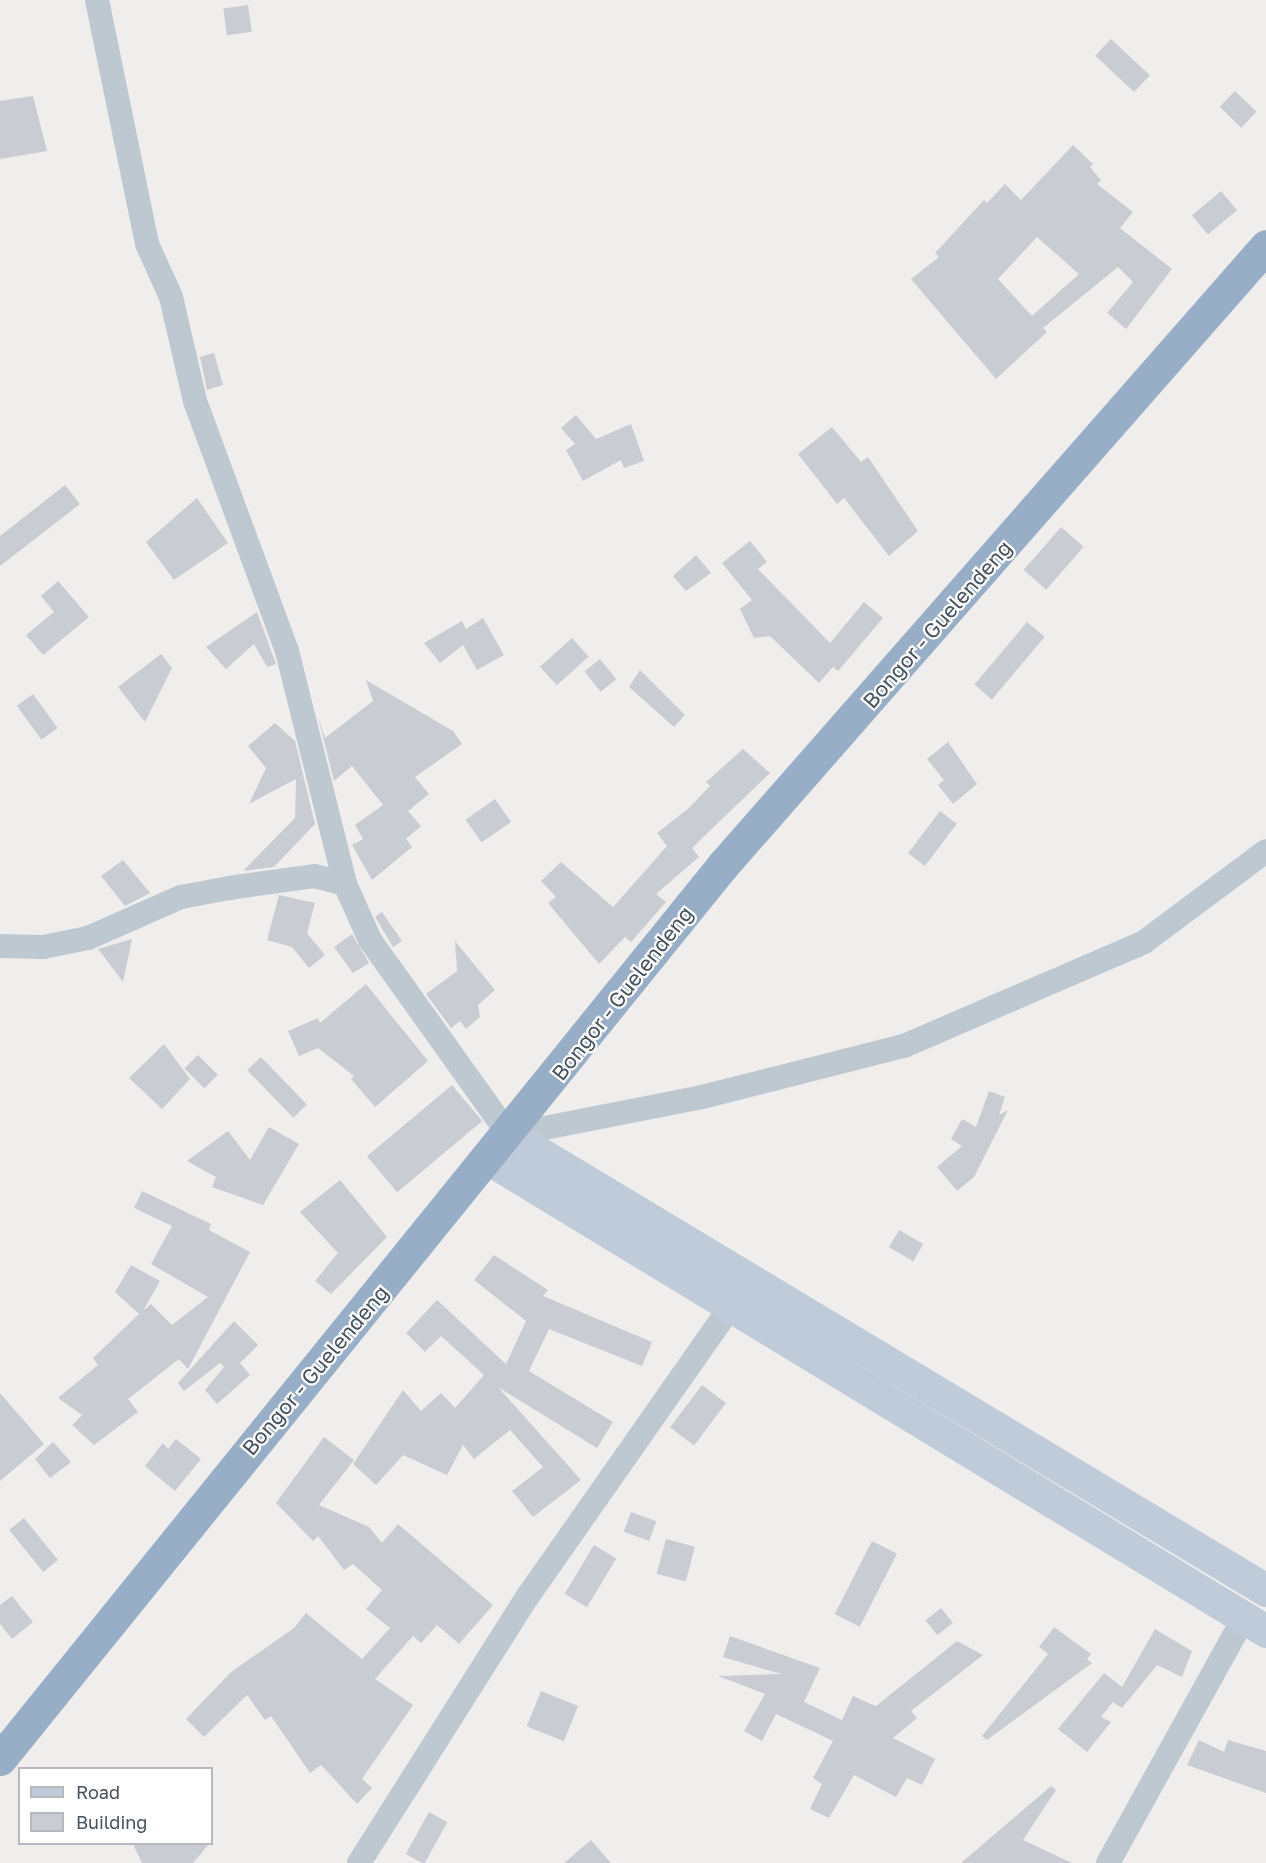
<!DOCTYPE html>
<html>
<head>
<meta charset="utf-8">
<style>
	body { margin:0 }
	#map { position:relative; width:1266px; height:1863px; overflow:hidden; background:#f0eded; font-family:"Golos Text",sans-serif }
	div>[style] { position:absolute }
	.building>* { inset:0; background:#caccd3; transform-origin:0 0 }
	.minor>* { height:24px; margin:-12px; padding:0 12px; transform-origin:12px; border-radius:12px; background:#bdc8d1 }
	.secondary>* { height:33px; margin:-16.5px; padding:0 16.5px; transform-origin:16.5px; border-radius:16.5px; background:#bfcbd8 }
	.trunk>* { height:33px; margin:-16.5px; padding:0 16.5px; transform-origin:16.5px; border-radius:16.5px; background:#98aec6 }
	span { translate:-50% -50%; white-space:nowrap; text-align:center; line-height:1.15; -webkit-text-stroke:4.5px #fff; paint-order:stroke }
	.street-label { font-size:21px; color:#45515c }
	.legend { position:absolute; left:18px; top:1767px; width:195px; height:78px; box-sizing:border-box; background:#fff; border:2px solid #b5b9be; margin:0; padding:8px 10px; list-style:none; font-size:18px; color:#45515c }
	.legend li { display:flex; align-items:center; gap:12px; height:30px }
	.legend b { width:30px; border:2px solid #b5b9be }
</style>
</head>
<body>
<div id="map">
	<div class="building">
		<i style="left:248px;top:5px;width:27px;height:25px;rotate:82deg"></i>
		<i style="left:1111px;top:39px;width:53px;height:23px;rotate:43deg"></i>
		<i style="left:1235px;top:91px;width:30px;height:22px;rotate:44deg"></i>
		<i style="clip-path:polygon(33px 96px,47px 151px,0 159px,0 101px)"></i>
		<i style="clip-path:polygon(evenodd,1073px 145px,1093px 164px,1090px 167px,1101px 180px,1097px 184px,1133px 212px,1120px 228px,1172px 269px,1126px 329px,1107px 313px,1133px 282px,1118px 267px,1043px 328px,1047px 332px,996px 379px,911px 279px,939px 257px,935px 253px,984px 200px,987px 203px,1005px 184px,1021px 200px,1073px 145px,1037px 237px,1079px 274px,1032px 316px,998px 279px,1037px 237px)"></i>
		<i style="left:1221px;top:191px;width:25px;height:38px;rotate:50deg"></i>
		<i style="clip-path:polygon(214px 353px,223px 385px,207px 390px,200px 357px)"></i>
		<i style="clip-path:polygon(576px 415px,596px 439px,631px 424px,644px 461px,624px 468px,621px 460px,583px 481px,566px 450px,575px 444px,561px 428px)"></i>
		<i style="clip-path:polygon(832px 427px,861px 462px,868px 457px,918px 531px,889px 556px,844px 498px,837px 504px,798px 454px)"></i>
		<i style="clip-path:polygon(65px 485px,80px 504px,0 566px,0 536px)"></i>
		<i style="clip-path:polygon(197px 498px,228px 543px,174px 580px,146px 542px)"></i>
		<i style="left:1061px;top:527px;width:30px;height:57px;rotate:41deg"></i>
		<i style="clip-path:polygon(750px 541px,767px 562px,758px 569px,830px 643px,864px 602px,883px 618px,838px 671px,833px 667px,819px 683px,770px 636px,754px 638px,740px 609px,752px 600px,722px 563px)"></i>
		<i style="clip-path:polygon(696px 555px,711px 573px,686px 591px,673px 576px)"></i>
		<i style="clip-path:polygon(58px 581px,89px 617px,43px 655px,26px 635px,54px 612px,41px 596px)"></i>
		<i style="clip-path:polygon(257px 612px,276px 664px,267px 667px,254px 644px,226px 669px,206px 647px)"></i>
		<i style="clip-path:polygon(483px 618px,504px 655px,477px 670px,463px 645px,440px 663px,424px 643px,462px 621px,466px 629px)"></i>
		<i style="left:1027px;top:622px;width:23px;height:82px;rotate:40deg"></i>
		<i style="left:572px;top:638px;width:25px;height:43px;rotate:48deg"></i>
		<i style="clip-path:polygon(161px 654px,172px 668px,145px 722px,118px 687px)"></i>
		<i style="left:600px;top:659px;width:26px;height:20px;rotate:51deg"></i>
		<i style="clip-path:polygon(640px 670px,685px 715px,674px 727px,629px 687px)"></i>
		<i style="clip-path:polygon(366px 680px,453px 731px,462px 744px,415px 777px,429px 794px,408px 811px,421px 826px,406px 839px,412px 847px,372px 880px,352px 845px,363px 839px,355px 825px,383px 805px,352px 766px,334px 781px,318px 717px,325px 738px,373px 701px)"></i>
		<i style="left:33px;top:694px;width:42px;height:20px;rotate:54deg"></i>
		<i style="clip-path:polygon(275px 723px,295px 741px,315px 824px,274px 867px,243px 871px,295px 818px,296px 779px,249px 804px,266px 768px,248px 746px)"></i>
		<i style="clip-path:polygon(948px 742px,977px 784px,953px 804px,938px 785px,944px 780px,927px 759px)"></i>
		<i style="clip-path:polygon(743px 749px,770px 773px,692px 848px,699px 857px,656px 894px,666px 902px,631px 942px,625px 937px,599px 964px,548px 903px,556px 897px,541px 881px,561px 862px,613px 907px,667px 846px,657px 833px,689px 808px,710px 786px,706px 782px)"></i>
		<i style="left:495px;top:799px;width:28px;height:36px;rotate:55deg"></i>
		<i style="left:940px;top:811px;width:21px;height:53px;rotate:37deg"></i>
		<i style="clip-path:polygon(123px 860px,150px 893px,125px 906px,101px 876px)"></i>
		<i style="clip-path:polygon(279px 895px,315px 903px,307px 933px,325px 955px,309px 968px,292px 947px,267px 940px)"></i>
		<i style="clip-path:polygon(382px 912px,402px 941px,393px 947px,375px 917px)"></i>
		<i style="clip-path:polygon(352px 934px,369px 963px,353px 973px,334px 947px)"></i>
		<i style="clip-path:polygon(132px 939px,123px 982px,98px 949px)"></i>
		<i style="clip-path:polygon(455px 941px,495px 990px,478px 1005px,480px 1017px,466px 1029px,460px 1021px,451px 1028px,426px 994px,457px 971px)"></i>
		<i style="clip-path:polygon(366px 984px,428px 1061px,375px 1107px,351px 1079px,354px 1076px,318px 1048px,299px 1056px,288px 1031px,318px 1018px,320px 1023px)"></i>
		<i style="clip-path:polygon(164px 1044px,190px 1079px,162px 1109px,129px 1078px)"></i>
		<i style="left:198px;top:1055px;width:28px;height:19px;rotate:45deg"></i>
		<i style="left:261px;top:1057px;width:66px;height:19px;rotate:46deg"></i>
		<i style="left:452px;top:1085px;width:47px;height:111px;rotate:50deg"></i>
		<i style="clip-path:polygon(989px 1091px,1005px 1097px,999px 1115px,1008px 1110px,974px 1177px,957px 1191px,937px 1167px,962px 1146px,951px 1139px,962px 1119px,976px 1127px)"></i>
		<i style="clip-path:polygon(269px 1127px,299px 1144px,263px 1205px,212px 1187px,216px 1177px,187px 1161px,228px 1131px,250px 1160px)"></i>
		<i style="clip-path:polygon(340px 1180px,387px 1237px,331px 1294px,315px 1281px,338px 1253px,300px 1212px)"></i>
		<i style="clip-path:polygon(142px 1191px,211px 1224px,209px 1230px,250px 1252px,188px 1369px,179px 1359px,128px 1399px,138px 1412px,94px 1445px,72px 1425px,82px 1415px,58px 1398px,98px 1365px,93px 1358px,139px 1314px,115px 1292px,131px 1265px,160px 1281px,143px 1311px,151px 1304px,172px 1325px,208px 1297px,151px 1264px,172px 1226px,134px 1208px)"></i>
		<i style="left:899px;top:1230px;width:28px;height:20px;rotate:30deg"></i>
		<i style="clip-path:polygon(494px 1255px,548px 1290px,543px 1296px,652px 1342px,642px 1366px,549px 1329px,529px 1371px,613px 1422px,597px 1448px,498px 1387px,581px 1480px,533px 1517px,512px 1491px,543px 1467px,510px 1430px,474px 1459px,463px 1445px,447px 1475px,403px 1455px,376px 1485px,353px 1464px,403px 1390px,421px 1411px,441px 1393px,455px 1408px,484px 1375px,441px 1336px,425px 1352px,406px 1333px,437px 1300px,506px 1364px,526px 1321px,474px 1280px)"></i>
		<i style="clip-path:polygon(234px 1321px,258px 1345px,240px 1363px,250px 1375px,217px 1404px,205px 1390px,224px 1367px,220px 1363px,184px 1391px,178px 1383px)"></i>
		<i style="left:702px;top:1385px;width:30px;height:53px;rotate:37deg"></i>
		<i style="clip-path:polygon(0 1393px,44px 1444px,0 1481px)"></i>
		<i style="clip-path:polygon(324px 1437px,354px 1460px,319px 1505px,369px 1527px,382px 1543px,398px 1524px,493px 1605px,459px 1644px,437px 1625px,421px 1643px,413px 1636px,375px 1679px,413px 1705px,362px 1779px,372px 1788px,357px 1804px,321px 1765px,310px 1773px,271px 1716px,265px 1720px,247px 1695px,204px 1737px,186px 1719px,231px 1672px,294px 1628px,306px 1613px,362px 1659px,390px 1628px,366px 1609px,382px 1590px,353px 1564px,344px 1570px,318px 1536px,313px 1541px,276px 1503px)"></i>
		<i style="clip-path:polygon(176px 1439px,201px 1459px,175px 1491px,145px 1466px,163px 1443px,168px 1449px)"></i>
		<i style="clip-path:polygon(53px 1442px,71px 1462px,50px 1478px,35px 1459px)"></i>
		<i style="left:631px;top:1512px;width:27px;height:21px;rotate:20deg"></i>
		<i style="left:24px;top:1518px;width:54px;height:19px;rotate:51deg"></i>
		<i style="left:666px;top:1539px;width:30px;height:36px;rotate:15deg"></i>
		<i style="left:872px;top:1541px;width:28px;height:82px;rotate:27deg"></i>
		<i style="left:594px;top:1545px;width:26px;height:57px;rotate:31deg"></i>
		<i style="clip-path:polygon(12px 1596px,33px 1622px,12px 1639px,0 1624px,0 1605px)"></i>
		<i style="left:941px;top:1608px;width:19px;height:20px;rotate:51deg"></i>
		<i style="clip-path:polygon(1054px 1627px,1091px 1654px,1087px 1659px,1092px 1663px,987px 1740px,982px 1736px,1048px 1654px,1039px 1647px)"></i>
		<i style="clip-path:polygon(1155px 1629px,1192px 1651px,1182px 1677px,1157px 1665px,1122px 1708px,1113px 1702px,1101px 1717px,1111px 1722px,1087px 1752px,1058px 1729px,1104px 1673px,1122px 1687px)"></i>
		<i style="clip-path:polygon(730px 1636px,820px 1668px,804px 1702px,842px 1720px,853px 1696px,876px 1706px,957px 1641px,983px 1655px,911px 1711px,917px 1718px,893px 1738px,935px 1759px,922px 1785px,907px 1778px,896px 1797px,854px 1775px,829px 1818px,810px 1809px,822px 1784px,813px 1778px,833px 1741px,776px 1714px,762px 1741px,744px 1731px,765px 1694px,718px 1676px,781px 1674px,723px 1657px)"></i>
		<i style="left:541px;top:1691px;width:40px;height:38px;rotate:22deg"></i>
		<i style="clip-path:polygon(1199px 1740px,1224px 1752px,1228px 1740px,1266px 1751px,1266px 1793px,1187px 1765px)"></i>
		<i style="clip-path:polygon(1051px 1786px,1056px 1790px,1023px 1840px,1072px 1863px,961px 1863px)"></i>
		<i style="left:429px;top:1812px;width:21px;height:48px;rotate:29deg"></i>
		<i style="clip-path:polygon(591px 1840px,611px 1863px,564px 1863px)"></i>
		<i style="clip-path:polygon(133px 1844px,209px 1844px,193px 1863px,142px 1863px)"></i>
	</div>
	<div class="minor">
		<i style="left:97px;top:0;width:249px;rotate:78.4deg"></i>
		<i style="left:147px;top:244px;width:58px;rotate:65.6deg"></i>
		<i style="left:171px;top:297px;width:107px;rotate:77deg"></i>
		<i style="left:195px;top:401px;width:266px;rotate:69.8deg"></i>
		<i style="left:287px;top:651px;width:240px;rotate:76deg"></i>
		<i style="left:345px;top:884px;width:61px;rotate:65.9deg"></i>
		<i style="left:370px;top:940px;width:239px;rotate:54.5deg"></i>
		<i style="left:509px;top:1135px;width:197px;rotate:-11.1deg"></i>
		<i style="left:702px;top:1097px;width:208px;rotate:-14.2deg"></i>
		<i style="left:904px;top:1046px;width:262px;rotate:-23.4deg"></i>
		<i style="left:1144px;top:942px;width:152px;rotate:-36.7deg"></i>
		<i style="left:0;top:946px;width:43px;rotate:1.3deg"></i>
		<i style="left:43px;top:947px;width:46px;rotate:-11.3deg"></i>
		<i style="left:88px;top:938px;width:102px;rotate:-23.8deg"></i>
		<i style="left:181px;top:897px;width:49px;rotate:-10.6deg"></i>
		<i style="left:229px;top:888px;width:86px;rotate:-8deg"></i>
		<i style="left:314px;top:876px;width:32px;rotate:14deg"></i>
		<i style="left:359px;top:1863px;width:316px;rotate:-57.7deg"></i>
		<i style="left:528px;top:1596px;width:350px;rotate:-55deg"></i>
		<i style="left:1108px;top:1863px;width:280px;rotate:-61deg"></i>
	</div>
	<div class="secondary">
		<i style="left:509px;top:1135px;width:883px;rotate:31.01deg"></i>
		<i style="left:489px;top:1159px;width:909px;rotate:31.28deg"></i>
	</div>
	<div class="trunk">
		<i style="left:0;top:1759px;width:1150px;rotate:-51.04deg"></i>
		<i style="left:723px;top:865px;width:823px;rotate:-48.74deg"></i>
	</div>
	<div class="street-label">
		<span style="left:937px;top:624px;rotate:-49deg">Bongor - Guelendeng</span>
		<span style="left:622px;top:993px;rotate:-52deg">Bongor - Guelendeng</span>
		<span style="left:315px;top:1370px;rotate:-50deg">Bongor - Guelendeng</span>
	</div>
	<ul class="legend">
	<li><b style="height:8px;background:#bfcbd8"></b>Road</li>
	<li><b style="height:16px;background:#caccd3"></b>Building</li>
	</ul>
</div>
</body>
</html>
